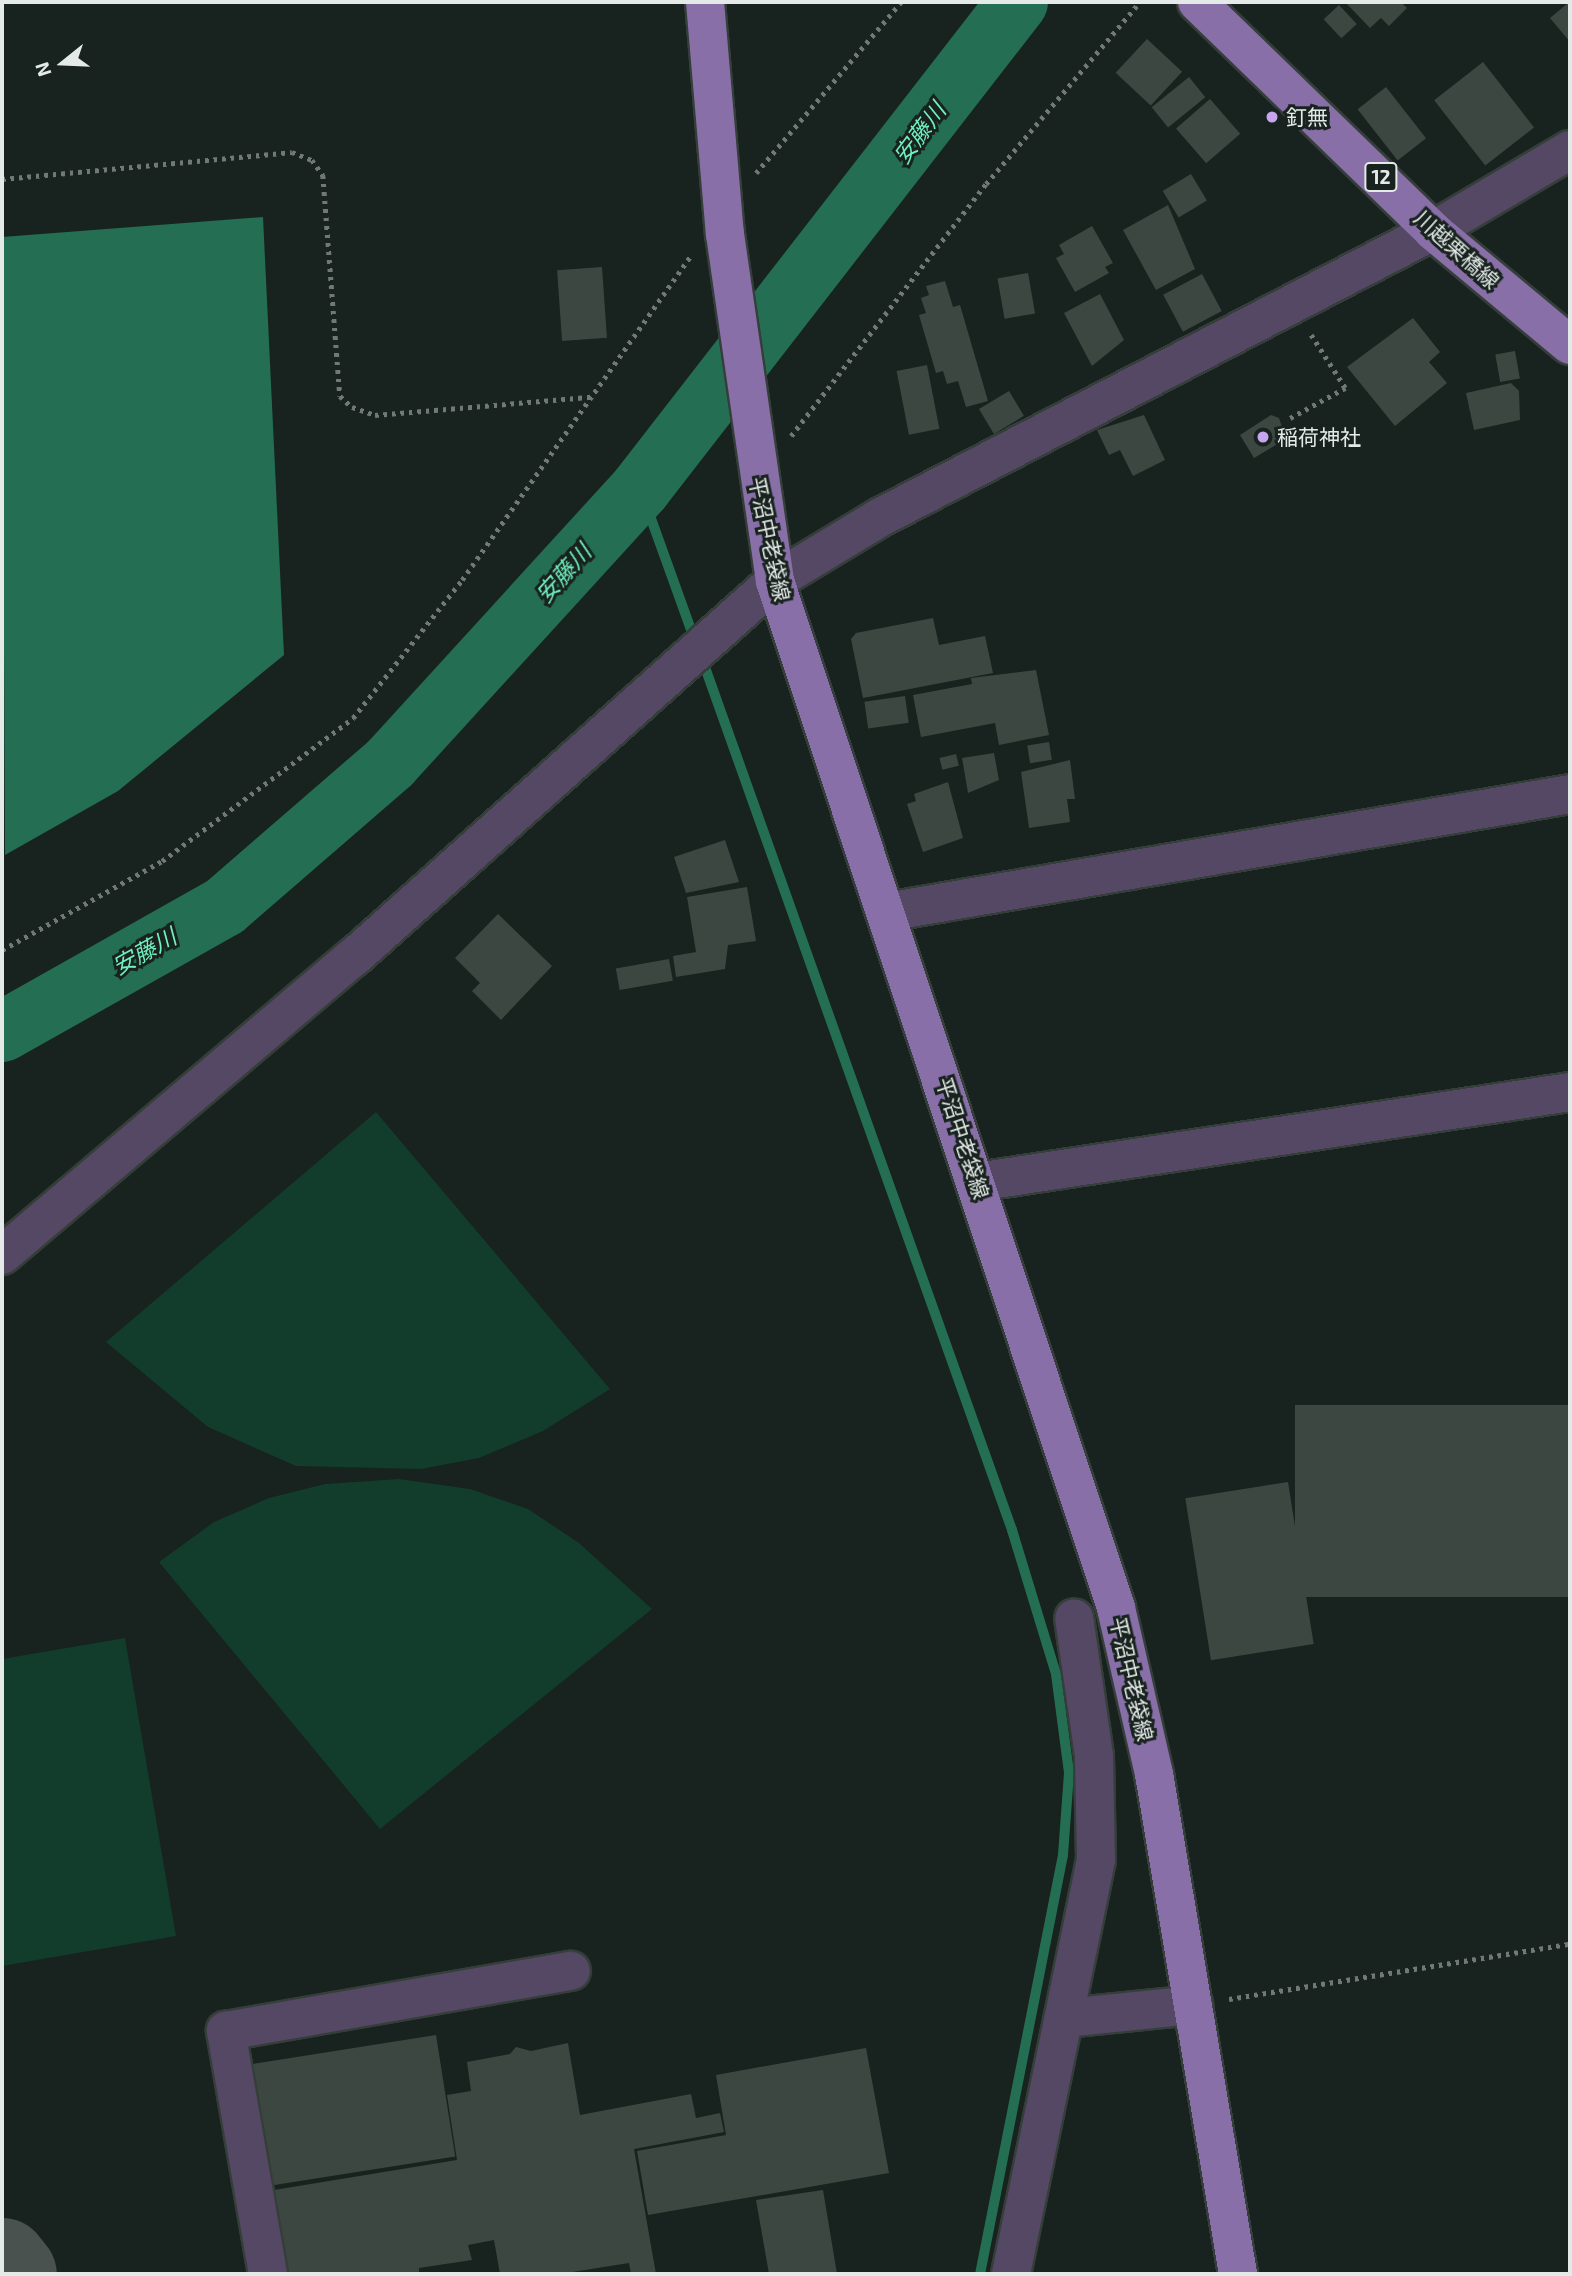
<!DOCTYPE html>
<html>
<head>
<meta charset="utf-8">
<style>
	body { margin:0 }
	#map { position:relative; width:1572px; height:2276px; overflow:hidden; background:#18221e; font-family:"Exo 2","Noto Sans JP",sans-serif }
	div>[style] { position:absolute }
	.green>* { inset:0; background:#123c2c }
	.water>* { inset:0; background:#246e53 }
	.stream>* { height:10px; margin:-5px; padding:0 5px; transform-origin:5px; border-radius:5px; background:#246e53 }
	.river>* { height:61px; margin:-30.5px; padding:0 30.5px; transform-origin:30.5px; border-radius:30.5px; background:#246e53 }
	.taxiway>* { height:91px; margin:-45.5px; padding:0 45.5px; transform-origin:45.5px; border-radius:45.5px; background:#4a524f }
	.building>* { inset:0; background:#3c4742; transform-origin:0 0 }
	.path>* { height:4.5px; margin-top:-2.25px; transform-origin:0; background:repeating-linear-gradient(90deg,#717976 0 3.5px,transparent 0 8.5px) }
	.roads { filter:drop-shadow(2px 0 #353e3a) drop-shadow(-2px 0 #353e3a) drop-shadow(0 2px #353e3a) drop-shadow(0 -2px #353e3a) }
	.minor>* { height:38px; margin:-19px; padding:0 19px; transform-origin:19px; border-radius:19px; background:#554864 }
	.major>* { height:38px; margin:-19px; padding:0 19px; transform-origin:19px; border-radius:19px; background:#896fa8 }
	.dots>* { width:19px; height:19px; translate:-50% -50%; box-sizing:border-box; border:4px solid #18221e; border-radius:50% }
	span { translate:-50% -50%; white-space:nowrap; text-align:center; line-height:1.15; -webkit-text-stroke:6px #18221e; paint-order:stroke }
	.shield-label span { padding:2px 5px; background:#18221e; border:2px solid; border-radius:5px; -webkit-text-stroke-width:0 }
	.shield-label { font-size:19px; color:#e4eae7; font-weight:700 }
	.poi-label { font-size:21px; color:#e4eae7 }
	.left { translate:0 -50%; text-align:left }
	.street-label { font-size:21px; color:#e4eae7 }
	.water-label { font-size:23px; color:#70f1bf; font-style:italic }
	.frame { position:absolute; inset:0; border:4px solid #e4eae7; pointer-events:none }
	.north { position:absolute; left:28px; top:28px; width:70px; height:70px; -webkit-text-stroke:5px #18221e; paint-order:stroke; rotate:252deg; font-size:19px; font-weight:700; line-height:28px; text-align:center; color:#e4eae7 }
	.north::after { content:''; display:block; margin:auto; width:24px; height:32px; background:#e4eae7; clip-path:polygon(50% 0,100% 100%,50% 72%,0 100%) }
</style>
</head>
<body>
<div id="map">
	<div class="green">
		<i style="clip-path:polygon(376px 1112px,610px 1389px,543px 1431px,479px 1458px,421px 1469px,296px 1466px,208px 1427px,106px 1342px)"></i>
		<i style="clip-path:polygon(399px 1479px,470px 1489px,528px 1509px,579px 1543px,652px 1609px,380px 1829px,159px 1562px,214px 1522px,269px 1498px,325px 1484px)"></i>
		<i style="clip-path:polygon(125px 1638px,176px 1936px,2px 1966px,2px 1659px)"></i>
	</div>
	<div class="water">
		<i style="clip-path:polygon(263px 217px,284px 655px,118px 791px,5px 855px,2px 237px)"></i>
	</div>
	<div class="stream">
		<i style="left:640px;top:488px;width:163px;rotate:70.2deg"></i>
		<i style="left:701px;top:656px;width:928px;rotate:70.41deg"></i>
		<i style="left:1012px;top:1530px;width:151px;rotate:73deg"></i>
		<i style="left:1056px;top:1674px;width:100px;rotate:82.5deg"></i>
		<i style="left:1069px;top:1773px;width:82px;rotate:94.2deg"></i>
		<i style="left:1063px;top:1855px;width:427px;rotate:101.2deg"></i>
	</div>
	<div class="river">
		<i style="left:2px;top:1031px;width:255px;rotate:-29.4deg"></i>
		<i style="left:224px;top:906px;width:220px;rotate:-40.9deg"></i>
		<i style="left:390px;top:762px;width:371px;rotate:-47.6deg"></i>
		<i style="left:640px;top:488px;width:615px;rotate:-52.2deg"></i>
	</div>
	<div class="taxiway">
		<i style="left:2px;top:2263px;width:14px;rotate:51deg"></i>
	</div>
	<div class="building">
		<i style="clip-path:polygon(1345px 2px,1401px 2px,1407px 8px,1389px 26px,1381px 18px,1370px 28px)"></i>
		<i style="clip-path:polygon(1568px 3px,1570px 5px,1570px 42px,1550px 18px)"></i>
		<i style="left:1339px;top:5px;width:26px;height:21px;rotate:47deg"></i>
		<i style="left:1147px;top:39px;width:48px;height:46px;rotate:43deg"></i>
		<i style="left:1483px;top:62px;width:83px;height:62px;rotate:52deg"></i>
		<i style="left:1189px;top:77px;width:26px;height:48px;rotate:51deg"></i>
		<i style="left:1386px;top:87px;width:65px;height:36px;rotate:52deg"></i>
		<i style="left:1210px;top:99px;width:46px;height:45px;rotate:49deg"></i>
		<i style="left:1191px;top:174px;width:31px;height:33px;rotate:59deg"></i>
		<i style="clip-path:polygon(1168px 205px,1195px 269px,1156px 290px,1123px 230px)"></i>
		<i style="clip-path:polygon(1092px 226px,1113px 263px,1105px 267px,1109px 273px,1075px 292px,1056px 258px,1064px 254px,1059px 245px)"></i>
		<i style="left:602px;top:267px;width:71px;height:45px;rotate:86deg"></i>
		<i style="left:1028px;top:273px;width:41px;height:31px;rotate:80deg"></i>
		<i style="left:1202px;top:274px;width:42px;height:44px;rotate:62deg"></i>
		<i style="clip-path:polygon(945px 281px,953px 307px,960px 305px,988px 401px,966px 407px,958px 381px,947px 384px,943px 371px,936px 373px,919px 315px,926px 313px,921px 298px,929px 295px,926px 286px)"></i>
		<i style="clip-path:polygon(1100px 294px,1124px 340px,1092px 366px,1064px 313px)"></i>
		<i style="clip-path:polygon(1413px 318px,1440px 352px,1429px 362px,1447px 383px,1395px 426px,1347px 367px)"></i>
		<i style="left:1515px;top:351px;width:28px;height:20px;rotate:80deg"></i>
		<i style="left:927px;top:365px;width:65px;height:31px;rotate:79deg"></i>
		<i style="clip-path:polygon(1511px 383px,1519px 391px,1520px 420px,1474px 430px,1466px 393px)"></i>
		<i style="left:1009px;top:391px;width:29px;height:35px;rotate:59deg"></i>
		<i style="clip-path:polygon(1144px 415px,1165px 460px,1133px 476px,1120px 450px,1109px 455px,1097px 430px)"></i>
		<i style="clip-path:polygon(1271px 415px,1279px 418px,1286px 439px,1254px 458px,1240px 435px)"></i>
		<i style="clip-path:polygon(933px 618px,939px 645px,985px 636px,993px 673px,863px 698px,851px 639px,856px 633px)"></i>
		<i style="clip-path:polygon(1036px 670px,1049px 735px,999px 745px,995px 723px,921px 737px,913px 695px,972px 684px,971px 678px)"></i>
		<i style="left:905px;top:696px;width:27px;height:41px;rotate:82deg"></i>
		<i style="left:1049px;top:742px;width:18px;height:22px;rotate:81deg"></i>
		<i style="clip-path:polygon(994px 753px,999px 780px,968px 793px,962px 758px)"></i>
		<i style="left:956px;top:754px;width:12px;height:17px;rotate:76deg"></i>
		<i style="clip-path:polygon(1070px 760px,1075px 799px,1067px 799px,1070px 822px,1029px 828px,1021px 772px)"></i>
		<i style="clip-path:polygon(948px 782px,963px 838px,923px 852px,907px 804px,916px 801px,914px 794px)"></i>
		<i style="clip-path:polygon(725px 840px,739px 882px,686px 893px,674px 857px)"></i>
		<i style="clip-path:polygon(747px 887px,756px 941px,728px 945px,725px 969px,676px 977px,673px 956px,696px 952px,687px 897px)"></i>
		<i style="clip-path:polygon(498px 914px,552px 966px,501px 1020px,472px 991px,480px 983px,455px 958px)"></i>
		<i style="left:669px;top:959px;width:22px;height:54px;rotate:80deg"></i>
		<i style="left:1570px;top:1405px;width:192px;height:275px;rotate:90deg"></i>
		<i style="left:1288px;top:1482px;width:164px;height:104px;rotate:81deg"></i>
		<i style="left:436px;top:2035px;width:123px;height:191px;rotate:81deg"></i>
		<i style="clip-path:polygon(568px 2043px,580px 2115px,691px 2094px,696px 2118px,720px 2113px,724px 2132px,634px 2149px,656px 2274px,631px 2274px,629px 2263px,560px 2274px,500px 2274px,494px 2240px,468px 2245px,472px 2260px,419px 2268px,419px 2274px,287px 2274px,274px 2190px,457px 2160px,447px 2095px,471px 2091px,467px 2062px,510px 2054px,516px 2047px,531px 2051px)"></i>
		<i style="clip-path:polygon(866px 2048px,889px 2173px,648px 2215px,637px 2151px,726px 2135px,716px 2075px)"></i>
		<i style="clip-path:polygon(823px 2190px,837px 2274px,769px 2274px,756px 2200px)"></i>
	</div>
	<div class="path">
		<i style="left:756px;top:173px;width:224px;rotate:-49.7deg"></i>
		<i style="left:2px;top:179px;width:291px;rotate:-5.3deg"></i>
		<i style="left:292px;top:152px;width:22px;rotate:22deg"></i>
		<i style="left:312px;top:160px;width:19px;rotate:54deg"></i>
		<i style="left:323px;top:175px;width:222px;rotate:85.6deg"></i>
		<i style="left:340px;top:396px;width:16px;rotate:43deg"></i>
		<i style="left:352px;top:407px;width:24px;rotate:19deg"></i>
		<i style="left:375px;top:415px;width:217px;rotate:-4.8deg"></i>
		<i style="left:1290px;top:418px;width:63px;rotate:-28.6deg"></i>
		<i style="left:1345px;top:388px;width:63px;rotate:-122.7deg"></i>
		<i style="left:791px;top:436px;width:319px;rotate:-52.3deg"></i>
		<i style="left:986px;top:184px;width:238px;rotate:-49.8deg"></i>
		<i style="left:2px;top:950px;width:183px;rotate:-29.1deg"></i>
		<i style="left:162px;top:861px;width:239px;rotate:-36.8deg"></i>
		<i style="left:353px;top:718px;width:176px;rotate:-51.7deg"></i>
		<i style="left:462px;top:580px;width:399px;rotate:-54.8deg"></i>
		<i style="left:1229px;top:1999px;width:345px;rotate:-9.2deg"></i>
	</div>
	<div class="roads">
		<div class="minor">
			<i style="left:887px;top:912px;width:693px;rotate:-9.8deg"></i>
			<i style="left:977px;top:1182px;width:600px;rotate:-8.63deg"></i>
			<i style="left:2px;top:1255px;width:461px;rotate:-40.3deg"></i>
			<i style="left:354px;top:957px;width:564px;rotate:-41.77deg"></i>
			<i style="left:775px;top:581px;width:122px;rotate:-31.2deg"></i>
			<i style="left:879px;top:518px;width:624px;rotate:-27.39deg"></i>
			<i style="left:1433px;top:231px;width:159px;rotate:-30.6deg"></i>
			<i style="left:1066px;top:2018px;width:128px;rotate:-5.8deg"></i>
			<i style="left:268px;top:2274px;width:247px;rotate:-99.8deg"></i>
			<i style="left:226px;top:2031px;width:350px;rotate:-9.9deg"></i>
			<i style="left:1011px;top:2274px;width:423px;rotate:-78.4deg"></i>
			<i style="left:1096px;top:1860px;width:104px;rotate:-91.1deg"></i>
			<i style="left:1094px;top:1756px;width:139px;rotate:-98.2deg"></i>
		</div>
		<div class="major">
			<i style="left:705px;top:2px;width:233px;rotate:85.1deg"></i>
			<i style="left:725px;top:234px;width:351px;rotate:81.8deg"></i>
			<i style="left:775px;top:581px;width:1082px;rotate:71.63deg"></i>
			<i style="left:1116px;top:1608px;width:170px;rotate:77.1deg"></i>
			<i style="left:1154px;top:1774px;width:507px;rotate:80.46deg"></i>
			<i style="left:1197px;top:2px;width:329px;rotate:44.1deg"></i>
			<i style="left:1433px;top:231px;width:178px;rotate:39.8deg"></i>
		</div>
	</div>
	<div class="dots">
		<i style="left:1272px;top:117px;background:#c7a6ef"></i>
		<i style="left:1263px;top:437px;background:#c7a6ef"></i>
	</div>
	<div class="shield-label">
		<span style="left:1381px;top:177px">12</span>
	</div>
	<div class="poi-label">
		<span class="left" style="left:1286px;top:117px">釘無</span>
		<span class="left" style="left:1277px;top:437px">稲荷神社</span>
	</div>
	<div class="street-label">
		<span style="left:1457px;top:249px;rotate:42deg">川越栗橋線</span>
		<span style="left:770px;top:539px;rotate:78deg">平沼中老袋線</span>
		<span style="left:963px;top:1138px;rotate:72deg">平沼中老袋線</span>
		<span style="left:1132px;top:1679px;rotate:77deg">平沼中老袋線</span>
	</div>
	<div class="water-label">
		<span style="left:919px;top:133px;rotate:-53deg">安藤川</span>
		<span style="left:563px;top:573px;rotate:-48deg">安藤川</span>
		<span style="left:144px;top:951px;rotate:-29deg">安藤川</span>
	</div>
	<div class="frame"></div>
	<div class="north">N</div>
</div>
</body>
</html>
